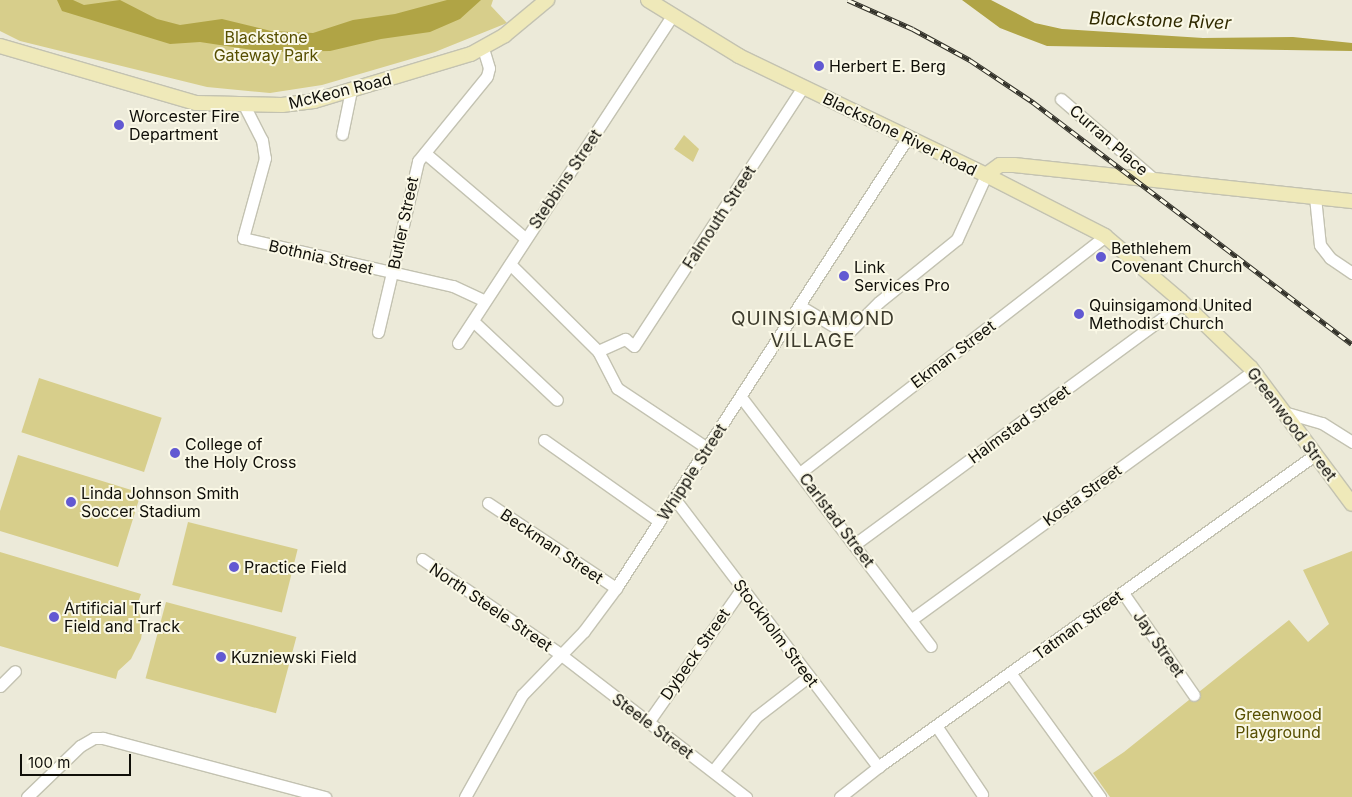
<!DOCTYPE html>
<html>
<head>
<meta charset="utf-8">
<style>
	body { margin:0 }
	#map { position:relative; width:1352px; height:797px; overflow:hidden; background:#ecead9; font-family:Inter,sans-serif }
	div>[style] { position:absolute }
	.green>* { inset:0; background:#d7ce8b; transform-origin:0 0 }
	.water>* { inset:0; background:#b0a445 }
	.roads { filter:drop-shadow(1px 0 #c3c2b1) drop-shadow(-1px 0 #c3c2b1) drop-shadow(0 1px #c3c2b1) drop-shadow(0 -1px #c3c2b1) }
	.minor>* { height:11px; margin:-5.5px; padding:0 5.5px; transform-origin:5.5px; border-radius:5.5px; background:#fff }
	.major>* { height:14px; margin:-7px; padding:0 7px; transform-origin:7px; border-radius:7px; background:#efe9b9 }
	.rail>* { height:4.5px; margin-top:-2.25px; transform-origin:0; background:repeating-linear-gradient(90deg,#faf8e6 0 8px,#323129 0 16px); box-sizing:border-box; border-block:1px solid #323129 }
	.dots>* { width:14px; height:14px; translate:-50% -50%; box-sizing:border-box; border:2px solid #faf8e6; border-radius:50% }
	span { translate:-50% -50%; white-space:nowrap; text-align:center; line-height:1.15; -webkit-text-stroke:4px #faf8e6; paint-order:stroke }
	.park-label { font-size:16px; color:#574f01 }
	.poi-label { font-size:16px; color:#100f09 }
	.left { translate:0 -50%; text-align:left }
	.street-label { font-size:16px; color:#100f09 }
	.water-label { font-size:18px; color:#302a01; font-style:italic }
	.quarter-label { font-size:19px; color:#3d3b2d; letter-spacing:1px }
	.scale { position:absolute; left:20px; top:754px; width:111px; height:22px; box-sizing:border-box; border:2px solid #100f09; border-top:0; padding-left:6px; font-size:15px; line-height:18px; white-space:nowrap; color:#100f09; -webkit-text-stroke:4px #faf8e6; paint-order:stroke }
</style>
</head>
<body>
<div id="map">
	<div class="green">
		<i style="clip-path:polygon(0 0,493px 0,491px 6px,507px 23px,435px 52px,322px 85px,270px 93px,207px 87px,20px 41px,0 31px)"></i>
		<i style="clip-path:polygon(684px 135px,699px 149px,693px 162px,674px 149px)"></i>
		<i style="left:39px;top:378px;width:129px;height:57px;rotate:18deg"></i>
		<i style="clip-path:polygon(18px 455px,141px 493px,118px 567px,0 531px,0 511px)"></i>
		<i style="left:188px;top:522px;width:113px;height:65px;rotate:14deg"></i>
		<i style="clip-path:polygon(1352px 551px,1352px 797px,1110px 797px,1093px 773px,1124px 752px,1289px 620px,1308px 642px,1329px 624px,1303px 570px)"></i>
		<i style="clip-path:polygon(0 552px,141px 594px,137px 605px,143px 626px,141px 639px,131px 659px,118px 671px,116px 679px,0 646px)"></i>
		<i style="left:166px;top:602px;width:135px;height:79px;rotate:15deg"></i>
	</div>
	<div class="water">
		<i style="clip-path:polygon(57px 0,73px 0,84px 5px,120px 0,157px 19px,180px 25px,222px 19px,271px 31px,313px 33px,353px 20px,395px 14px,447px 0,481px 0,460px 19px,430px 32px,381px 39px,330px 51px,266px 52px,200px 42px,170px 44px,62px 11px)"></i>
		<i style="clip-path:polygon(962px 0,991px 0,1035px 23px,1062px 29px,1203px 38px,1293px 37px,1352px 43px,1352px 51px,1047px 46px,1000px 28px)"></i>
	</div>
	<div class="roads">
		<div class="minor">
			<i style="left:1061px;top:99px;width:124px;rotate:40.8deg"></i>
			<i style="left:245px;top:107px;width:37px;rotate:63deg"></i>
			<i style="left:262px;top:140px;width:18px;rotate:81deg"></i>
			<i style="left:265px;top:158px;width:83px;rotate:105.4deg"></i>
			<i style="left:243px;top:238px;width:215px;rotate:12.9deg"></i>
			<i style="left:453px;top:286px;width:35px;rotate:25deg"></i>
			<i style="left:342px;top:134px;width:45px;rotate:-78.4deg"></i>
			<i style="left:425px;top:153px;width:131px;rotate:40.4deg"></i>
			<i style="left:1315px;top:197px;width:48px;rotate:84.1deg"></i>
			<i style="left:1320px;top:245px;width:16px;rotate:52deg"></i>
			<i style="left:1330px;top:258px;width:27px;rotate:34deg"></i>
			<i style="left:510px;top:264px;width:124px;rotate:44.7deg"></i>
			<i style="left:598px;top:351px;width:42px;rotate:62.8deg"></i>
			<i style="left:617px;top:388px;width:108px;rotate:33.7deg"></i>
			<i style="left:800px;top:306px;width:55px;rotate:30.8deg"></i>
			<i style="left:847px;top:334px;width:45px;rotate:-45deg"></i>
			<i style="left:879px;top:302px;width:100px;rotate:-38.9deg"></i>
			<i style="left:957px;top:239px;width:70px;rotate:-65.6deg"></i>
			<i style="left:473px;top:321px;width:115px;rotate:43.2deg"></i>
			<i style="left:378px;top:332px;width:176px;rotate:-76.8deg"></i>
			<i style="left:418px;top:161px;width:109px;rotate:-50.9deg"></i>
			<i style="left:487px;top:76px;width:8px;rotate:-76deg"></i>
			<i style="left:489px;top:68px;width:21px;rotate:-107deg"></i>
			<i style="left:458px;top:343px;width:391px;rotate:-56.8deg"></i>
			<i style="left:598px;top:351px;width:30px;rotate:-24deg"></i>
			<i style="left:625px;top:339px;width:11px;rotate:38deg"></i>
			<i style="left:634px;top:346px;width:309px;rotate:-56.9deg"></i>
			<i style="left:741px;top:397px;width:313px;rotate:52.7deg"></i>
			<i style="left:1287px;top:413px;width:36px;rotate:16deg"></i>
			<i style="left:1322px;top:423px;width:36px;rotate:32deg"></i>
			<i style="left:544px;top:440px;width:141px;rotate:35.2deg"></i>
			<i style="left:801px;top:472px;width:385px;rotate:-37.8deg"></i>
			<i style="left:674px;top:498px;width:338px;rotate:52.8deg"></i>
			<i style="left:488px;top:503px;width:154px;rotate:33.6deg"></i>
			<i style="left:855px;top:544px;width:407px;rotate:-36.3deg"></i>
			<i style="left:422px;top:559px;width:168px;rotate:34.5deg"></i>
			<i style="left:560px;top:654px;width:235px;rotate:37.6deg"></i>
			<i style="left:1123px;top:593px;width:124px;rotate:55.2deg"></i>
			<i style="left:912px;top:619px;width:422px;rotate:-36deg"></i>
			<i style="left:1011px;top:674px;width:152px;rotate:54.1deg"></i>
			<i style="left:0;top:686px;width:21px;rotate:-45deg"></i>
			<i style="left:649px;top:721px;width:162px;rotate:-55deg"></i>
			<i style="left:937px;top:727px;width:81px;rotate:56.1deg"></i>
			<i style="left:713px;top:771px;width:69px;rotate:-51.5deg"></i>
			<i style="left:756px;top:717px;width:67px;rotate:-37.7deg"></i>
			<i style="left:27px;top:797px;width:74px;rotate:-43.9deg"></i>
			<i style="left:80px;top:746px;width:16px;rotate:-30deg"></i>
			<i style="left:94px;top:738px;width:9px"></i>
			<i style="left:103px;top:738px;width:230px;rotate:14.9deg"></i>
			<i style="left:465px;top:797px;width:117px;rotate:-60.8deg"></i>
			<i style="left:522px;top:695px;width:89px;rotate:-45.9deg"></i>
			<i style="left:584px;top:631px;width:54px;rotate:-53.3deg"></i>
			<i style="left:616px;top:588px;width:537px;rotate:-57.08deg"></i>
			<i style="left:840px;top:797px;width:53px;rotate:-38.2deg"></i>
			<i style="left:882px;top:764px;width:533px;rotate:-35.54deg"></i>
		</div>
		<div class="major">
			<i style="left:648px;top:0;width:107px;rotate:31.6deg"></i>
			<i style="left:739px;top:56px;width:274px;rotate:25.7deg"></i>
			<i style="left:986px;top:175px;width:134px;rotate:27.1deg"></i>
			<i style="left:1105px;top:236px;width:99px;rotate:40.5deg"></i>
			<i style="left:1180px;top:300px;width:98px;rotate:43.8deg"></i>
			<i style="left:1251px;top:368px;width:169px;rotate:53.4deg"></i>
			<i style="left:0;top:46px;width:204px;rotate:16.2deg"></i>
			<i style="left:196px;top:103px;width:86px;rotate:1.3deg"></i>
			<i style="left:282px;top:105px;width:32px;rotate:-7deg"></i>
			<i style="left:314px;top:101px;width:164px;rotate:-16.7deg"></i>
			<i style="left:471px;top:54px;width:39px;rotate:-29deg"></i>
			<i style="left:505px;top:35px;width:55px;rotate:-39.8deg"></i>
			<i style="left:986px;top:175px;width:17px;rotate:-36deg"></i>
			<i style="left:1000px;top:165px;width:14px"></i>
			<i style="left:1014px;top:165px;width:340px;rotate:6.1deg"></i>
		</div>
	</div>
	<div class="rail">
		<i style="left:848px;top:0;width:71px;rotate:24deg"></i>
		<i style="left:913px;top:29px;width:65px;rotate:28.5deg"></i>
		<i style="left:970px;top:60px;width:76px;rotate:33.7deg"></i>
		<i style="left:1033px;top:102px;width:400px;rotate:37.2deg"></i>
	</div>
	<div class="dots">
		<i style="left:819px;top:66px;background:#6259d2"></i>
		<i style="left:119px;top:125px;background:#6259d2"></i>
		<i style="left:1101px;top:257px;background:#6259d2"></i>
		<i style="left:844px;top:276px;background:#6259d2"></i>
		<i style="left:1079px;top:314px;background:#6259d2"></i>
		<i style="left:175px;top:453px;background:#6259d2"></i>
		<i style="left:71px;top:502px;background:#6259d2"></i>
		<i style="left:234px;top:567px;background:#6259d2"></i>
		<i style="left:54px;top:617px;background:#6259d2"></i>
		<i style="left:221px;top:657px;background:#6259d2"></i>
	</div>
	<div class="park-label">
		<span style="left:266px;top:46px">Blackstone<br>Gateway Park</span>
		<span style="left:1278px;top:723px">Greenwood<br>Playground</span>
	</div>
	<div class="poi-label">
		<span class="left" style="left:829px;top:66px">Herbert E. Berg</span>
		<span class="left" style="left:129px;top:125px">Worcester Fire<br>Department</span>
		<span class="left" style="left:1111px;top:257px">Bethlehem<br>Covenant Church</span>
		<span class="left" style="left:854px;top:276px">Link<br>Services Pro</span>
		<span class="left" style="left:1089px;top:314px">Quinsigamond United<br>Methodist Church</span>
		<span class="left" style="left:185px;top:453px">College of<br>the Holy Cross</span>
		<span class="left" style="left:81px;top:502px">Linda Johnson Smith<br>Soccer Stadium</span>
		<span class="left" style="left:244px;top:567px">Practice Field</span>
		<span class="left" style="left:64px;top:617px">Artificial Turf<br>Field and Track</span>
		<span class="left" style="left:231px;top:657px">Kuzniewski Field</span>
	</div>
	<div class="street-label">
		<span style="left:340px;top:91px;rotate:-14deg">McKeon Road</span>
		<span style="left:900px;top:134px;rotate:26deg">Blackstone River Road</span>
		<span style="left:1109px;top:140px;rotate:41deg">Curran Place</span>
		<span style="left:565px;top:179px;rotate:-56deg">Stebbins Street</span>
		<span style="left:719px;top:217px;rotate:-57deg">Falmouth Street</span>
		<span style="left:403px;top:223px;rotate:-78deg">Butler Street</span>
		<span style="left:321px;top:257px;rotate:13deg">Bothnia Street</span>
		<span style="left:953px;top:354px;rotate:-37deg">Ekman Street</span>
		<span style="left:1019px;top:424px;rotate:-36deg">Halmstad Street</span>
		<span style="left:1292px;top:424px;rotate:53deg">Greenwood Street</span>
		<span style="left:692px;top:472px;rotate:-57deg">Whipple Street</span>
		<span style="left:1082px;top:495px;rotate:-36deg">Kosta Street</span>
		<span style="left:837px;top:520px;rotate:53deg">Carlstad Street</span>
		<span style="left:552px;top:546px;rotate:34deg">Beckman Street</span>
		<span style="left:491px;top:607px;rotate:34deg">North Steele Street</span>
		<span style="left:1078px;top:625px;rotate:-36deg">Tatman Street</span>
		<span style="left:776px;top:633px;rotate:53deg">Stockholm Street</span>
		<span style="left:1159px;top:644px;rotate:55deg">Jay Street</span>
		<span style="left:695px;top:654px;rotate:-55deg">Dybeck Street</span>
		<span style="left:653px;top:726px;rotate:37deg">Steele Street</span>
	</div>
	<div class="water-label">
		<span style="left:1160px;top:21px;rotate:2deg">Blackstone River</span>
	</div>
	<div class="quarter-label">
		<span style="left:813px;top:330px">QUINSIGAMOND<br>VILLAGE</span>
	</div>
	<div class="scale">100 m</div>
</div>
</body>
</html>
